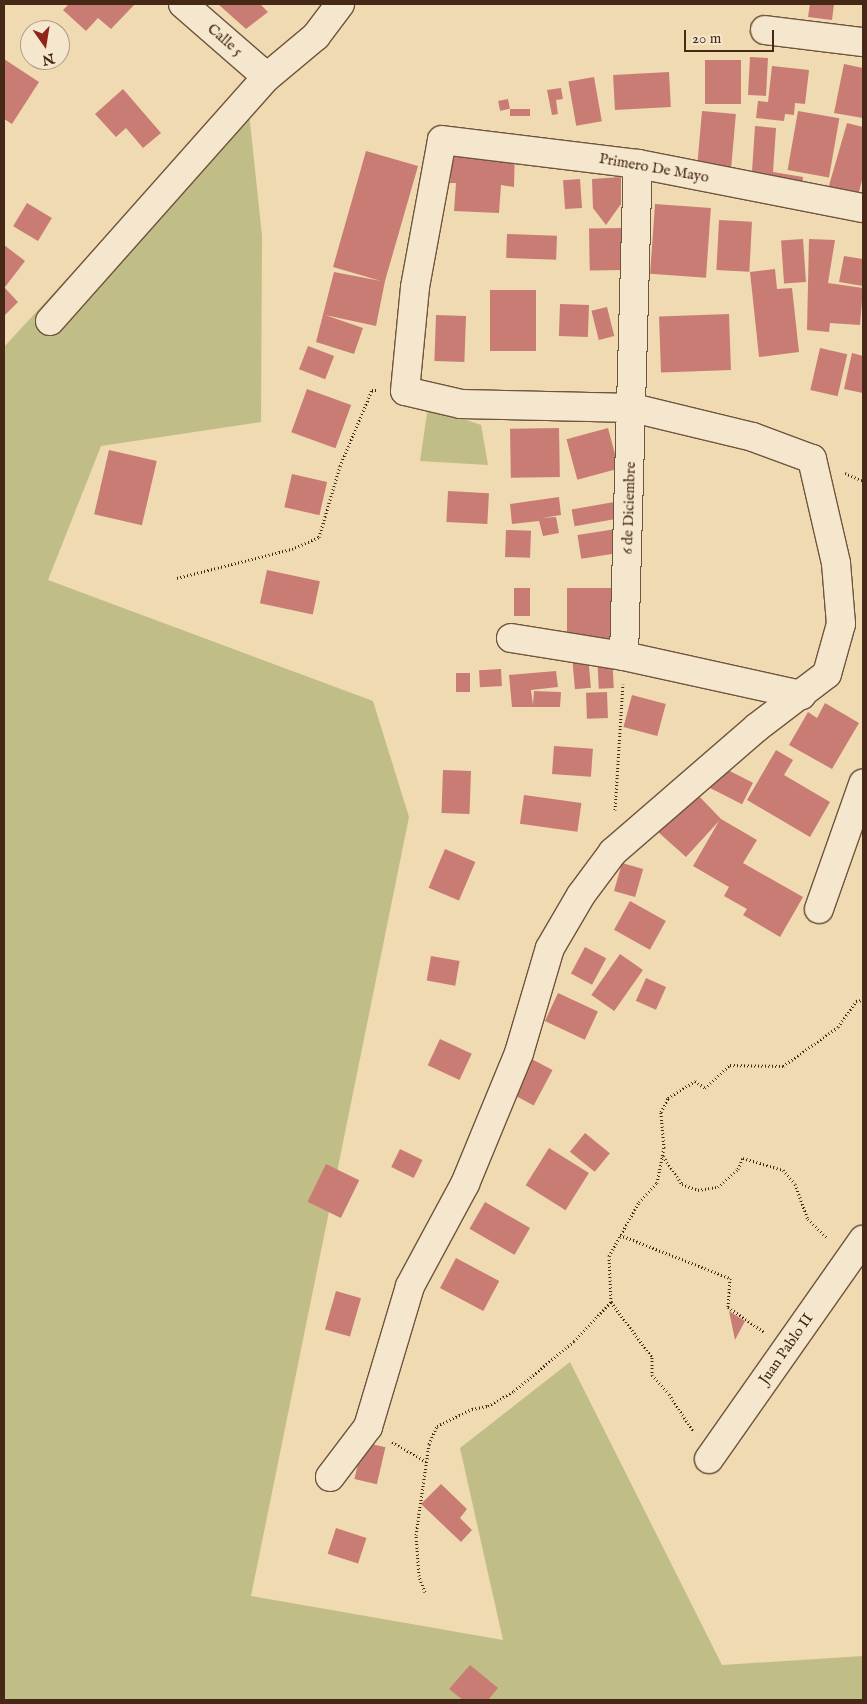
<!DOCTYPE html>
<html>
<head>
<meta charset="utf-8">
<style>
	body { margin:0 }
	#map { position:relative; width:867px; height:1704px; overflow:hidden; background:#efdab2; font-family:"IM FELL English",serif }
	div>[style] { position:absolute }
	.green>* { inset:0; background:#c1bd87 }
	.building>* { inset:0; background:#c97c73; transform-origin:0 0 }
	.path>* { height:3px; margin-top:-1.5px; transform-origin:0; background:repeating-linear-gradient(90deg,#452816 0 1px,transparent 0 3.5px) }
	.roads { filter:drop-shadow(1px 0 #70543d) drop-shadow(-1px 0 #70543d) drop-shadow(0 1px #70543d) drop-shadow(0 -1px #70543d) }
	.minor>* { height:28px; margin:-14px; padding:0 14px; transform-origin:14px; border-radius:14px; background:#f5e7cd }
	span { translate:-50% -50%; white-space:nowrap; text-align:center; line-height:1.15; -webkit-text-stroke:5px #f5e7cd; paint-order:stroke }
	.street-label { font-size:15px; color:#452816 }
	.frame { position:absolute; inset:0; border:5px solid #452816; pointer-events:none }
	.north { position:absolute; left:20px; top:20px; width:50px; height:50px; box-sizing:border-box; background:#f5e7cd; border:1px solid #af9b84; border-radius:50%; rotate:167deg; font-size:14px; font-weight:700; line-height:20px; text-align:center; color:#452816 }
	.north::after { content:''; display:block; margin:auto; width:18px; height:22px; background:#8f2418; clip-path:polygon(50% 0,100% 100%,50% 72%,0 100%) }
	.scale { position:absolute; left:684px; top:30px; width:90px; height:22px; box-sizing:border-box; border:2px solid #452816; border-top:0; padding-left:6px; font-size:15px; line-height:18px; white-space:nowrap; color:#452816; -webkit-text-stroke:4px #f5e7cd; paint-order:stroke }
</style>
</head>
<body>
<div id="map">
	<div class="green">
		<i style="clip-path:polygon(246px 84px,262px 236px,261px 422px,101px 446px,48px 580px,373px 701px,409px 817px,251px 1596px,503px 1640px,460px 1448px,570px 1362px,722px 1665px,863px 1656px,863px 1700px,4px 1700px,4px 347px)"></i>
		<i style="clip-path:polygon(428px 407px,481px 425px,488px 465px,420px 461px)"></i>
	</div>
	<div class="building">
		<i style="clip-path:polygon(69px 4px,135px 4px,111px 29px,98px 18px,86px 31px,63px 10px)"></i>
		<i style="clip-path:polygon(218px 4px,260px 4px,268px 12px,246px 29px)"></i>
		<i style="clip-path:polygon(810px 4px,834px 4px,832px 20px,808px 17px)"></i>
		<i style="left:750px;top:57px;width:18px;height:38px;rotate:3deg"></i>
		<i style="clip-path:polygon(4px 59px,39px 82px,12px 124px,4px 119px)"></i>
		<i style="left:705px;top:60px;width:36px;height:44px"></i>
		<i style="clip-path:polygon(844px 64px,863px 68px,863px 118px,834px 113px)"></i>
		<i style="clip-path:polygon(772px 66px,809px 70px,805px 104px,795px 103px,794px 115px,785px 114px,784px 121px,756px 118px,758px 101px,768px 102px)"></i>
		<i style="left:669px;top:72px;width:35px;height:56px;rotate:87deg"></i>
		<i style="left:594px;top:77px;width:45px;height:26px;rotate:80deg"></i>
		<i style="clip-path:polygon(561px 88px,563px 99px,556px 100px,558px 114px,552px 115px,547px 90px)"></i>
		<i style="clip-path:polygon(123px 89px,161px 133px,143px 148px,126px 128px,116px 137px,95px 114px)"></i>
		<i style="left:508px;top:99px;width:10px;height:10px;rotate:79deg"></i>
		<i style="left:510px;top:109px;width:20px;height:7px"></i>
		<i style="left:702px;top:111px;width:34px;height:65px;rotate:5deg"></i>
		<i style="left:798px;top:111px;width:42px;height:60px;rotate:10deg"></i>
		<i style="clip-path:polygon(847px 123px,863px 127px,863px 176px,856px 204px,826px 196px)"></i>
		<i style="clip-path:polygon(755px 126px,776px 128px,773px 172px,803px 177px,802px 190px,751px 187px)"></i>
		<i style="clip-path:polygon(454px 143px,515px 147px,514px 187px,501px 185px,499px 213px,454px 211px,456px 183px,450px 183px)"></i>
		<i style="clip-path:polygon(366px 151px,418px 166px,385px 281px,376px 326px,325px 315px,363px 328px,354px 354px,316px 342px,334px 272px,381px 281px,333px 267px)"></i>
		<i style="clip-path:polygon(621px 177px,621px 204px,606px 225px,593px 208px,592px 179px)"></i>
		<i style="left:580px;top:179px;width:29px;height:17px;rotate:86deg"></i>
		<i style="left:27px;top:203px;width:29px;height:27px;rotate:31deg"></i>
		<i style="left:655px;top:204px;width:56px;height:70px;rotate:4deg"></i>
		<i style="left:719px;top:220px;width:33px;height:50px;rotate:3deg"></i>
		<i style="left:624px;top:228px;width:42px;height:35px;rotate:89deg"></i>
		<i style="left:507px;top:234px;width:50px;height:24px;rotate:2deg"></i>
		<i style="left:803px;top:239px;width:43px;height:22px;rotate:86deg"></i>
		<i style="clip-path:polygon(809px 239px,835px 240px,828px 283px,863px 288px,860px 325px,830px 323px,829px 332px,807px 330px)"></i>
		<i style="clip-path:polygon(4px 245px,25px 261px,5px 287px,4px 285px)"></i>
		<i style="clip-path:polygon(844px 256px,863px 259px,863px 286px,839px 282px)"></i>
		<i style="clip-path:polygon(775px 269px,777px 289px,792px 288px,799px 352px,759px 357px,750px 272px)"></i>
		<i style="clip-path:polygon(4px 287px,18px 302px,4px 316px)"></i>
		<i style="left:536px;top:290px;width:61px;height:46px;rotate:90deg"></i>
		<i style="left:560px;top:304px;width:29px;height:32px;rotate:2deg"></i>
		<i style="left:607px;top:307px;width:30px;height:16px;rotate:76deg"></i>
		<i style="left:729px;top:314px;width:56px;height:70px;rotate:88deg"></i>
		<i style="left:436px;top:315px;width:30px;height:46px;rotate:2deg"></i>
		<i style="left:308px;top:346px;width:28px;height:25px;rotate:21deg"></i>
		<i style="left:820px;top:348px;width:28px;height:43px;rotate:13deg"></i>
		<i style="clip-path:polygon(852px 353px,863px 356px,863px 393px,844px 389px)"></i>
		<i style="left:307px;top:389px;width:47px;height:46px;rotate:20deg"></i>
		<i style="left:559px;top:428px;width:49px;height:49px;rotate:89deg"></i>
		<i style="left:608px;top:428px;width:42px;height:43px;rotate:75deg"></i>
		<i style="left:109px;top:450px;width:49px;height:66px;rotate:13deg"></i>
		<i style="left:292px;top:474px;width:36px;height:34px;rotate:13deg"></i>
		<i style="left:448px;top:491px;width:41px;height:31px;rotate:3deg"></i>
		<i style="clip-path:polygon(559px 497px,561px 515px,542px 518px,556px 517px,559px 533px,543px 536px,539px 521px,512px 524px,510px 504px)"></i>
		<i style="left:614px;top:502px;width:17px;height:43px;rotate:80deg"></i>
		<i style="left:616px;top:529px;width:24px;height:39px;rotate:81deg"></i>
		<i style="left:506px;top:530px;width:25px;height:27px;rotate:2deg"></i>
		<i style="left:267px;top:570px;width:54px;height:34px;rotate:12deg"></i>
		<i style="left:514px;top:588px;width:16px;height:28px"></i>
		<i style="left:567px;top:588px;width:47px;height:54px"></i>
		<i style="left:612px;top:654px;width:34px;height:15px;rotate:87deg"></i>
		<i style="left:588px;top:655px;width:33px;height:16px;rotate:85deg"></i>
		<i style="left:501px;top:669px;width:17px;height:22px;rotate:87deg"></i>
		<i style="clip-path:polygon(556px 671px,558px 687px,531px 690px,533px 705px,534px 691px,561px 692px,560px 707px,512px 707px,509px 675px)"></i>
		<i style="left:456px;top:673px;width:14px;height:19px"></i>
		<i style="left:607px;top:692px;width:26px;height:21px;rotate:88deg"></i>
		<i style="left:632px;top:695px;width:35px;height:33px;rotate:15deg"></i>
		<i style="clip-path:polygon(825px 703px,859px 723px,832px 769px,789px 745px,808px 712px,817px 718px)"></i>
		<i style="left:554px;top:746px;width:39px;height:28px;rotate:4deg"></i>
		<i style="clip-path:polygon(776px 750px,793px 760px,784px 775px,830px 802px,810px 837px,747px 800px)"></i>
		<i style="left:720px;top:766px;width:37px;height:24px;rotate:27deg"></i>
		<i style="left:443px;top:770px;width:28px;height:43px;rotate:2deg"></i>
		<i style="clip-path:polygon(694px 791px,721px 819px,757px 840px,743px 863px,803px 897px,780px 937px,743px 915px,747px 909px,724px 896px,729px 887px,693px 866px,719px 821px,686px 857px,657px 831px)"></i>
		<i style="left:524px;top:795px;width:58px;height:29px;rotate:8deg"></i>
		<i style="left:445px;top:849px;width:33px;height:42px;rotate:23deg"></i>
		<i style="left:622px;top:863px;width:22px;height:29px;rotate:16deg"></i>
		<i style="left:630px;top:901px;width:41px;height:33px;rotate:29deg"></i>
		<i style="left:585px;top:947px;width:24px;height:30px;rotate:28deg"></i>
		<i style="left:620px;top:954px;width:28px;height:50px;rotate:35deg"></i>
		<i style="left:431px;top:956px;width:29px;height:25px;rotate:10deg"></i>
		<i style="left:646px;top:978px;width:22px;height:25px;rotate:24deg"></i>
		<i style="left:558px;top:993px;width:44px;height:31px;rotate:25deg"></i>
		<i style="left:440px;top:1039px;width:35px;height:29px;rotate:25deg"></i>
		<i style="left:526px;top:1056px;width:30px;height:40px;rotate:28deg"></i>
		<i style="left:585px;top:1133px;width:32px;height:24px;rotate:39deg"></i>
		<i style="left:549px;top:1148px;width:47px;height:44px;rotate:32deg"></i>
		<i style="left:400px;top:1149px;width:25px;height:20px;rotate:26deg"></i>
		<i style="left:326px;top:1164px;width:37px;height:42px;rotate:26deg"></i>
		<i style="left:485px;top:1202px;width:52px;height:31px;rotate:30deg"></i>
		<i style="left:456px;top:1258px;width:49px;height:34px;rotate:28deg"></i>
		<i style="left:336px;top:1291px;width:26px;height:40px;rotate:16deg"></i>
		<i style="clip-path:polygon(729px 1311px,745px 1321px,735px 1340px)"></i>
		<i style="left:363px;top:1442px;width:23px;height:38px;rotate:13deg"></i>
		<i style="clip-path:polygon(441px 1484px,467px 1509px,460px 1518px,472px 1530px,461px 1542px,421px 1504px)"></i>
		<i style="left:336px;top:1528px;width:32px;height:27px;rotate:18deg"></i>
		<i style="clip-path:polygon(470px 1665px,498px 1688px,488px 1700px,463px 1700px,449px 1689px)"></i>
	</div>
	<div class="path">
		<i style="left:845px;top:473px;width:20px;rotate:24deg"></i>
		<i style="left:177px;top:578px;width:119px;rotate:-14.2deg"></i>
		<i style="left:292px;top:549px;width:30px;rotate:-24deg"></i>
		<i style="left:319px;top:537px;width:74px;rotate:-73.5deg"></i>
		<i style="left:340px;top:466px;width:82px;rotate:-67.2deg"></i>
		<i style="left:372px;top:390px;width:4px"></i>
		<i style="left:615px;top:810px;width:126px;rotate:-86.4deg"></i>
		<i style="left:663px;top:1156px;width:34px;rotate:56deg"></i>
		<i style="left:682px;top:1184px;width:17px;rotate:21deg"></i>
		<i style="left:698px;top:1190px;width:20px;rotate:-9deg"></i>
		<i style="left:718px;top:1187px;width:27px;rotate:-42deg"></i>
		<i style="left:738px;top:1169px;width:12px;rotate:-66deg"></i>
		<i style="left:743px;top:1158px;width:42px;rotate:16.7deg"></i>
		<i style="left:783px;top:1170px;width:18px;rotate:49deg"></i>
		<i style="left:795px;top:1184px;width:37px;rotate:70deg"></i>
		<i style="left:808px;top:1219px;width:28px;rotate:45deg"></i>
		<i style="left:620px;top:1235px;width:118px;rotate:21.4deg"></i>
		<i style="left:730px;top:1278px;width:29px;rotate:94deg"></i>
		<i style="left:728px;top:1307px;width:44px;rotate:34.8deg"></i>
		<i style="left:611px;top:1302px;width:69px;rotate:53.3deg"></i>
		<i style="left:652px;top:1357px;width:18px;rotate:90deg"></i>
		<i style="left:652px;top:1375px;width:25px;rotate:48deg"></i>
		<i style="left:669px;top:1394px;width:44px;rotate:57deg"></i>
		<i style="left:392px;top:1442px;width:39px;rotate:30deg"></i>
		<i style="left:425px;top:1592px;width:17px;rotate:-111deg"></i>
		<i style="left:419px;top:1576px;width:41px;rotate:-94.2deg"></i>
		<i style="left:416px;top:1535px;width:92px;rotate:-81.9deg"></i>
		<i style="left:429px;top:1444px;width:20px;rotate:-66deg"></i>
		<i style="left:437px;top:1426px;width:39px;rotate:-26deg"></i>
		<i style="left:472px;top:1409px;width:16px;rotate:-11deg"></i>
		<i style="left:488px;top:1406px;width:30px;rotate:-30deg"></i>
		<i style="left:514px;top:1391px;width:78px;rotate:-39.8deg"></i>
		<i style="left:574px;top:1341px;width:54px;rotate:-46.5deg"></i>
		<i style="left:611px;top:1302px;width:46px;rotate:-92.5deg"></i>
		<i style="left:609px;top:1256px;width:62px;rotate:-60.9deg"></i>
		<i style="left:639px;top:1202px;width:26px;rotate:-47deg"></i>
		<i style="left:657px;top:1183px;width:36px;rotate:-79deg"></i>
		<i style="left:664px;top:1148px;width:36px;rotate:-95deg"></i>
		<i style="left:661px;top:1112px;width:16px;rotate:-63deg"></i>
		<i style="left:668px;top:1098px;width:32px;rotate:-32deg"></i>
		<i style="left:695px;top:1081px;width:12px;rotate:35deg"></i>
		<i style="left:705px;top:1088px;width:34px;rotate:-43deg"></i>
		<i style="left:730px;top:1065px;width:53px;rotate:1.1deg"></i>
		<i style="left:783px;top:1066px;width:67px;rotate:-35.3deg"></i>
		<i style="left:838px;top:1027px;width:32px;rotate:-55deg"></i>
		<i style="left:856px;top:1001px;width:7px;rotate:-8deg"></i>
	</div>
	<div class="roads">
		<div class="minor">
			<i style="left:183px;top:4px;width:111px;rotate:41deg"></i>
			<i style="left:765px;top:30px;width:99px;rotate:7deg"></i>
			<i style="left:50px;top:321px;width:327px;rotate:-48.4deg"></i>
			<i style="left:267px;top:77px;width:64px;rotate:-39.9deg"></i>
			<i style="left:316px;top:36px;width:40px;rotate:-53deg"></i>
			<i style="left:511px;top:638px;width:114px;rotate:9.1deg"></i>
			<i style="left:624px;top:656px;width:182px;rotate:12.4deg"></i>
			<i style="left:624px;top:656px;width:492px;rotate:-88.4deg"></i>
			<i style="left:819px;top:909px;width:133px;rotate:-70.6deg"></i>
			<i style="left:709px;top:1459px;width:268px;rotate:-54.9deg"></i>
			<i style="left:330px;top:1477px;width:63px;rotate:-52.8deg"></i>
			<i style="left:368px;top:1427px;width:147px;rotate:-73.4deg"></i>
			<i style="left:410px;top:1286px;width:116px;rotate:-61.7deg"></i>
			<i style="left:465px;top:1184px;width:142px;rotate:-67.6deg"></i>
			<i style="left:519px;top:1053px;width:109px;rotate:-73.6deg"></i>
			<i style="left:550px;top:948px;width:61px;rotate:-59.7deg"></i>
			<i style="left:581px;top:895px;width:54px;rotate:-53.3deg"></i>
			<i style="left:613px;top:852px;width:189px;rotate:-40.9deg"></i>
			<i style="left:756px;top:728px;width:89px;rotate:-37.3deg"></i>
			<i style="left:827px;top:674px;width:52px;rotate:-74.4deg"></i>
			<i style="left:841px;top:624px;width:61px;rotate:-94.7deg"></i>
			<i style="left:836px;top:563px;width:107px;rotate:-103deg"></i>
			<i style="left:812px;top:459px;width:63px;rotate:-159.6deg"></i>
			<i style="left:753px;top:437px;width:123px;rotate:-166.4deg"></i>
			<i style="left:633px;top:408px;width:172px;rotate:-178.7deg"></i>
			<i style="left:461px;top:404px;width:57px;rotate:-166.9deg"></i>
			<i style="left:405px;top:391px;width:104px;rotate:-84.5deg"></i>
			<i style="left:415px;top:287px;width:149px;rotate:-79.6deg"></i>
			<i style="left:442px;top:140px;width:197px;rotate:7deg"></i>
			<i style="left:638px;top:164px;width:229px;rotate:11.1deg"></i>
		</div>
	</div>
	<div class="street-label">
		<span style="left:225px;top:40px;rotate:41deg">Calle 5</span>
		<span style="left:654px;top:168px;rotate:10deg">Primero De Mayo</span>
		<span style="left:629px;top:508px;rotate:-88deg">6 de Diciembre</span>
		<span style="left:786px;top:1349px;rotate:-55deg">Juan Pablo II</span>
	</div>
	<div class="frame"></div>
	<div class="north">N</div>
	<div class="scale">20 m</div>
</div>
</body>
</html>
